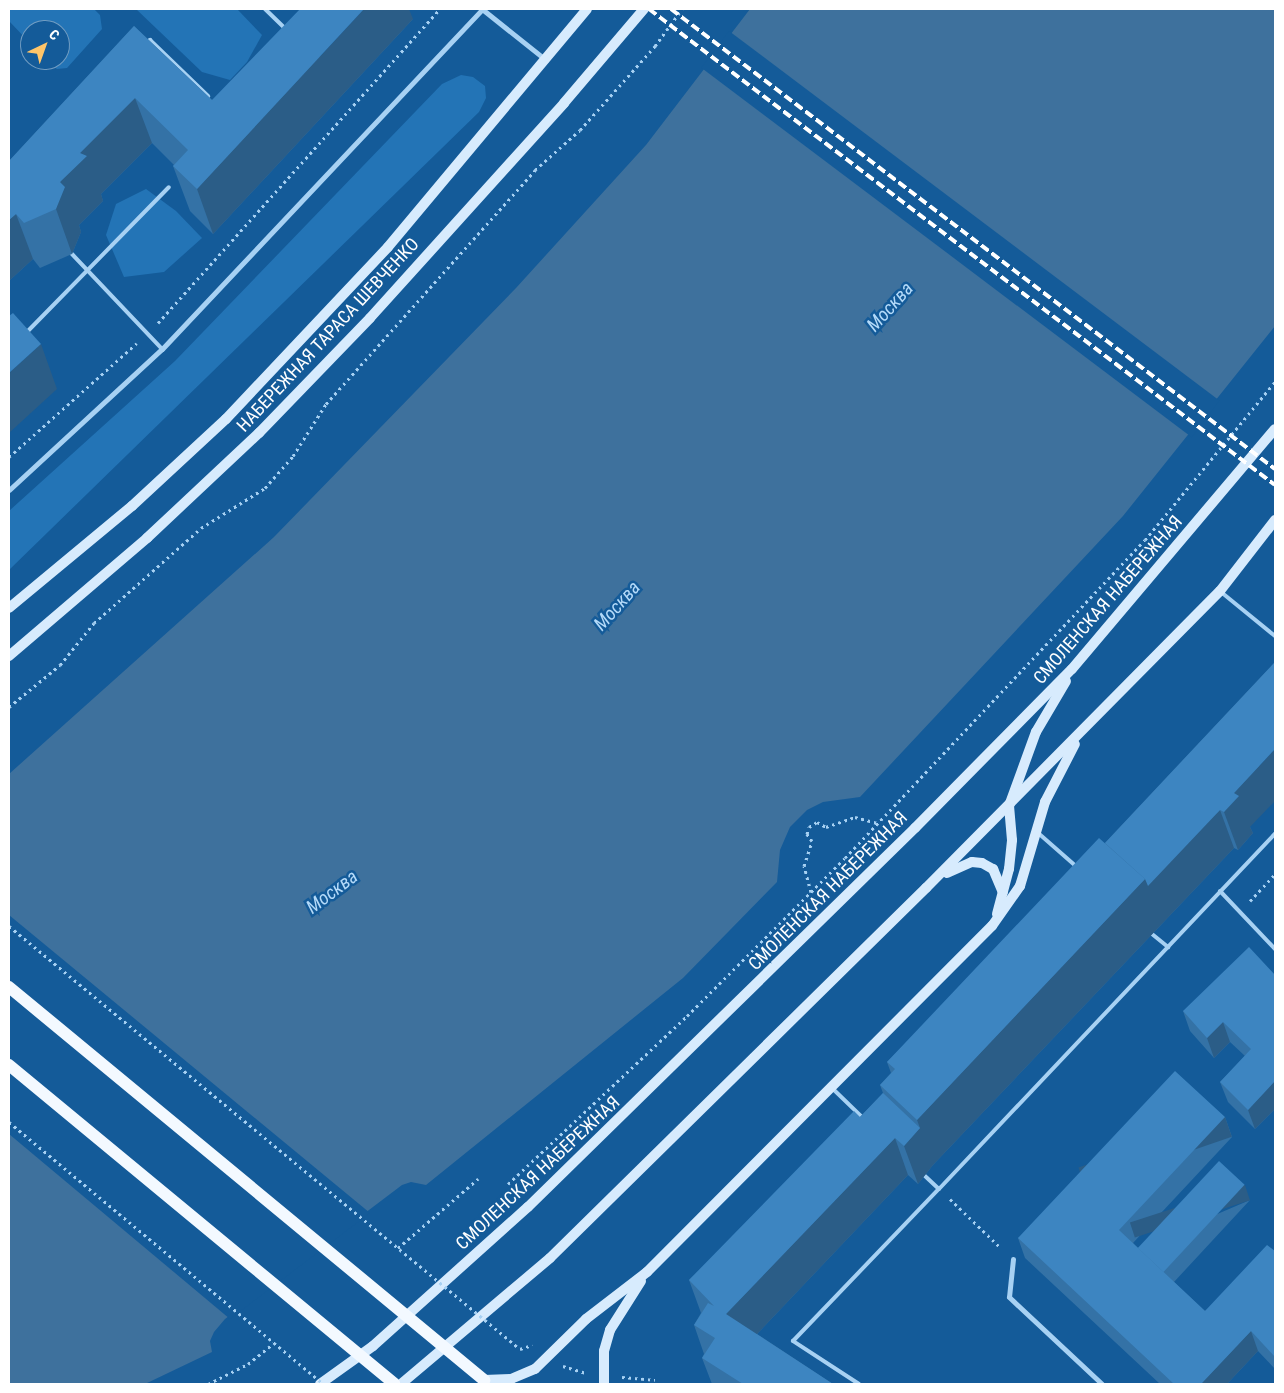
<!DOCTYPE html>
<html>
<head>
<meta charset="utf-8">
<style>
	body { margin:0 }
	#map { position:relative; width:1284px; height:1393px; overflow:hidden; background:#145b99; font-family:"Roboto Condensed",sans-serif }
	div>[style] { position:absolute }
	.green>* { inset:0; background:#2374b6 }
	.water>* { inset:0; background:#3e719d }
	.pier>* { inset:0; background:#145b99; transform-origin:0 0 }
	.path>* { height:3px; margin-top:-1.5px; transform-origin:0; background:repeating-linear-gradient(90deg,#a7d1f3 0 2.5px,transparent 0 6.5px) }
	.service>* { height:4px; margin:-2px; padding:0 2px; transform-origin:2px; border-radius:2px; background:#a7d1f3 }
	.minor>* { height:5px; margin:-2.5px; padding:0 2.5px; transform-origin:2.5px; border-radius:2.5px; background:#a7d1f3 }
	.secondary>* { height:10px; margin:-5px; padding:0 5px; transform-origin:5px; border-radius:5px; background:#d7ebfd }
	.rail>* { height:4px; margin-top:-2px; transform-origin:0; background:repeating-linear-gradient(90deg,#fff 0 9px,transparent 0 13px) }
	.path-bridge>* { height:3px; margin-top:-1.5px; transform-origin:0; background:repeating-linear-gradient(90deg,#a7d1f3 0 2.5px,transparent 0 6.5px) }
	.primary-bridge>* { height:12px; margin:-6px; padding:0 6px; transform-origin:6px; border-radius:6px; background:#f3f9ff }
	.wall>* { inset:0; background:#3472a6 }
	.shaded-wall>* { inset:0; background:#2b5d87; transform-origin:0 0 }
	.building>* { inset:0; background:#3d85c1; transform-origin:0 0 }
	span { translate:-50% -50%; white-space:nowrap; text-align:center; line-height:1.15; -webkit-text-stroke:5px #145b99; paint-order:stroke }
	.street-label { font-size:18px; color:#fff }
	.water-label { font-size:19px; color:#b4daf9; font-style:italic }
	.frame { position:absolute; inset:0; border:10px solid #fff; pointer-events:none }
	.north { position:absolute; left:20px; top:20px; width:50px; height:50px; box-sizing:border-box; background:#145b99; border:1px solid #729dc2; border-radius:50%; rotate:42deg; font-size:14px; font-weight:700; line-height:20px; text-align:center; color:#fff }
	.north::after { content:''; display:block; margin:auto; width:18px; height:22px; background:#ffc569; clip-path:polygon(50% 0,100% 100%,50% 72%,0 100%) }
</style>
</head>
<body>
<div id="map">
	<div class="green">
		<i style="clip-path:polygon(9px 9px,94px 9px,100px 15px,102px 29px,67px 68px,57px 69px,46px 60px,60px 60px,60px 30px,30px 30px,30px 43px,9px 21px)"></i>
		<i style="clip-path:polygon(136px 9px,237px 9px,262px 35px,247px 62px,230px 80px,202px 72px)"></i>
		<i style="clip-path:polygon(461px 75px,473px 77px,485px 86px,486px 98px,479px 112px,9px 570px,9px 511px,175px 361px,442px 84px)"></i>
		<i style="clip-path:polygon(146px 189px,176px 211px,202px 238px,164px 272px,124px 277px,106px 235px,116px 204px)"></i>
	</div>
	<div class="water">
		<i style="clip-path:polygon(750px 9px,1275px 9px,1275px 326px,1123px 516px,860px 797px,823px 802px,807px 810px,790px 827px,780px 850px,777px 882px,683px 978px,426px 1185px,411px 1182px,402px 1185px,225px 1319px,214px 1332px,210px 1341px,212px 1352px,145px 1384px,9px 1384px,9px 774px,274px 537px,516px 288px,646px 145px)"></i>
	</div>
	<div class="pier">
		<i style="left:729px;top:31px;width:614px;height:46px;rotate:37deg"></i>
		<i style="clip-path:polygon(9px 915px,370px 1213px,230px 1319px,9px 1134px)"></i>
	</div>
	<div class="path">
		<i style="left:158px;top:323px;width:422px;rotate:-48.1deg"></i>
		<i style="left:9px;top:457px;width:171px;rotate:-41.7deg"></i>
		<i style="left:9px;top:707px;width:66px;rotate:-39.5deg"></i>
		<i style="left:60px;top:665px;width:54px;rotate:-51deg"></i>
		<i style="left:94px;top:623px;width:143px;rotate:-41.6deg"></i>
		<i style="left:201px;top:528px;width:75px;rotate:-32deg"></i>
		<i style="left:265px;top:488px;width:43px;rotate:-48.8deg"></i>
		<i style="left:293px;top:456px;width:62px;rotate:-57.6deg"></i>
		<i style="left:326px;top:404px;width:314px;rotate:-48.2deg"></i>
		<i style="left:535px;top:170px;width:60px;rotate:-41.6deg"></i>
		<i style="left:580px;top:130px;width:113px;rotate:-48.2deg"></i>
		<i style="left:655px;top:46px;width:46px;rotate:-53.9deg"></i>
		<i style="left:811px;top:892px;width:27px;rotate:-105deg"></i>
		<i style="left:804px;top:866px;width:26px;rotate:-72deg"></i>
		<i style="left:812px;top:841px;width:9px;rotate:-126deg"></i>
		<i style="left:807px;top:834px;width:7px;rotate:-74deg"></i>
		<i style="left:809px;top:827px;width:9px;rotate:-32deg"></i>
		<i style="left:817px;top:822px;width:10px;rotate:29deg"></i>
		<i style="left:826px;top:827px;width:31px;rotate:-19deg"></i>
		<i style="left:855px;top:817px;width:24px;rotate:15deg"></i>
		<i style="left:1250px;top:901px;width:37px;rotate:-47deg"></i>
		<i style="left:508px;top:1184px;width:245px;rotate:-43.2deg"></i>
		<i style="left:687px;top:1016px;width:223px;rotate:-45deg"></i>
		<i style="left:845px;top:858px;width:437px;rotate:-46.7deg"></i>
		<i style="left:1145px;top:540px;width:205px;rotate:-50.6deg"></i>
		<i style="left:950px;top:1199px;width:71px;rotate:43.9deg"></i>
		<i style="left:398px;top:1248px;width:106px;rotate:-40.8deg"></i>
		<i style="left:520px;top:1349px;width:13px;rotate:-18deg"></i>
		<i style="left:563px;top:1366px;width:24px;rotate:17deg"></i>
		<i style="left:622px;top:1377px;width:33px;rotate:5deg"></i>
		<i style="left:208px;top:1384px;width:45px;rotate:-26.6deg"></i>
		<i style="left:248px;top:1364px;width:33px;rotate:-39deg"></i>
	</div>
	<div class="service">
		<i style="left:265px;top:9px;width:28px;rotate:44deg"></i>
		<i style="left:146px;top:44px;width:6px;rotate:-45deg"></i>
		<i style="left:150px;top:40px;width:81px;rotate:44deg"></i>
		<i style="left:72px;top:254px;width:131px;rotate:46.5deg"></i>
		<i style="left:26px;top:333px;width:204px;rotate:-45.6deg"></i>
		<i style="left:1221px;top:592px;width:70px;rotate:39.2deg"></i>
		<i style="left:1037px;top:832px;width:53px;rotate:41.2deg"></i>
		<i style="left:1220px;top:891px;width:80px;rotate:46.5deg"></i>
		<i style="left:1152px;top:934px;width:21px;rotate:39deg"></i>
		<i style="left:833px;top:1089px;width:43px;rotate:44.1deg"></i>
		<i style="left:925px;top:1176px;width:19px;rotate:43deg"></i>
		<i style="left:939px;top:1189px;width:489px;rotate:-46.6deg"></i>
		<i style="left:859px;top:1384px;width:79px;rotate:-146.9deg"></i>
		<i style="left:793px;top:1341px;width:211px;rotate:-46.2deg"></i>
	</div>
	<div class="minor">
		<i style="left:482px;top:9px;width:82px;rotate:38.6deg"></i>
		<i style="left:9px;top:490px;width:208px;rotate:-42.7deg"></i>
		<i style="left:162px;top:349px;width:467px;rotate:-46.7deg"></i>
		<i style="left:1013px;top:1259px;width:38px;rotate:96deg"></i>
		<i style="left:1009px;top:1297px;width:127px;rotate:43.1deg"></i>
	</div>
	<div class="secondary">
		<i style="left:9px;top:608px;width:160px;rotate:-39.7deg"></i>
		<i style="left:132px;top:506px;width:128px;rotate:-42.8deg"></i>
		<i style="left:226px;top:419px;width:236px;rotate:-46.7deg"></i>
		<i style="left:388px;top:247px;width:310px;rotate:-50.1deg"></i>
		<i style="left:9px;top:656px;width:182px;rotate:-40.5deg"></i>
		<i style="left:147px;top:538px;width:154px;rotate:-43.2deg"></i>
		<i style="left:259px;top:433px;width:160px;rotate:-46deg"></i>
		<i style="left:370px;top:318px;width:290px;rotate:-47.9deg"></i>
		<i style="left:564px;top:103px;width:123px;rotate:-49.6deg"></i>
		<i style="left:947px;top:873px;width:27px;rotate:-24deg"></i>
		<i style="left:972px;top:862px;width:10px;rotate:6deg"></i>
		<i style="left:982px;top:863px;width:13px;rotate:29deg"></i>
		<i style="left:993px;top:869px;width:25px;rotate:67deg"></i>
		<i style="left:997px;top:914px;width:47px;rotate:-75.1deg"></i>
		<i style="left:1009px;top:869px;width:29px;rotate:-84deg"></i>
		<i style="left:1012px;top:840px;width:34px;rotate:-95deg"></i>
		<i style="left:1009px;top:806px;width:79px;rotate:-70deg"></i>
		<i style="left:1036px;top:732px;width:59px;rotate:-59.5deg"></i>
		<i style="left:484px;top:1380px;width:27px;rotate:-2deg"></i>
		<i style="left:511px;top:1379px;width:26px;rotate:-23deg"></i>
		<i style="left:535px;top:1369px;width:71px;rotate:-44.4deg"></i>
		<i style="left:586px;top:1319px;width:77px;rotate:-37.6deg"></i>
		<i style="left:647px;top:1272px;width:489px;rotate:-45.1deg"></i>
		<i style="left:992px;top:926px;width:49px;rotate:-55deg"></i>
		<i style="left:1020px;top:886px;width:88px;rotate:-73.4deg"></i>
		<i style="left:1045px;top:802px;width:65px;rotate:-62.7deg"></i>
		<i style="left:320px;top:1384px;width:65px;rotate:-35.6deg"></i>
		<i style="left:373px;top:1346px;width:208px;rotate:-41.9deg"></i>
		<i style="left:528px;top:1207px;width:542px;rotate:-44.4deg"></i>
		<i style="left:915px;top:828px;width:223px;rotate:-45.4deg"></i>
		<i style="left:1072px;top:669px;width:314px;rotate:-49.8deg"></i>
		<i style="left:401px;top:1384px;width:195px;rotate:-40.2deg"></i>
		<i style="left:550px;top:1258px;width:528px;rotate:-44.54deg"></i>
		<i style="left:926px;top:888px;width:418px;rotate:-45.3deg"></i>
		<i style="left:1220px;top:591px;width:90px;rotate:-52.2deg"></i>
		<i style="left:604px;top:1384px;width:33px;rotate:-90deg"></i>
		<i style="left:604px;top:1351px;width:22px;rotate:-74deg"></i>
		<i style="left:610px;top:1330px;width:58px;rotate:-57.7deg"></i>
	</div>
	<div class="rail">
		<i style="left:649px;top:9px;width:786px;rotate:37.25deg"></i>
		<i style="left:671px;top:9px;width:759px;rotate:37.29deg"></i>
	</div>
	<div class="path-bridge">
		<i style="left:9px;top:926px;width:663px;rotate:39.62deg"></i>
		<i style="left:9px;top:1122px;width:409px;rotate:39.8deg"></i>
	</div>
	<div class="primary-bridge">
		<i style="left:9px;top:987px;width:617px;rotate:39.6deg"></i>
		<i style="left:9px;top:1065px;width:500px;rotate:39.6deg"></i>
	</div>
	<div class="wall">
		<i style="clip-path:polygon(413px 19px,213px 234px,190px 211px,173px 166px,174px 165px,152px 143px,101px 194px,103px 201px,79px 225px,81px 232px,72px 254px,40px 268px,33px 259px,9px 281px,9px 161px,134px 26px,212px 100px)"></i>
		<i style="clip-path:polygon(1275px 662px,1250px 827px,1253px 833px,1238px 850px,1234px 848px,933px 1165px,918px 1184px,908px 1175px,757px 1334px,833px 1384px,712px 1384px,702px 1358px,704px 1354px,694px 1325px,701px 1313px,689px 1280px,860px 1117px,883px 1093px,880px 1085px,891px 1073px,887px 1062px,1105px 843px)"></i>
		<i style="clip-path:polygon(1275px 975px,1275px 1109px,1255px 1129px,1228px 1102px,1220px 1082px,1245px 1056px,1230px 1042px,1214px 1058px,1190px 1031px,1183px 1011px)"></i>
		<i style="clip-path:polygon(1225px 1117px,1232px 1137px,1133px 1243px,1138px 1248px,1250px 1200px,1174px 1282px,1205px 1311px,1275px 1251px,1275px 1369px,1258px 1351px,1227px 1384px,1160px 1384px,1025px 1258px,1018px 1238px)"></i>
	</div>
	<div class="shaded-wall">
		<i style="clip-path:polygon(364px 9px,409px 9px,413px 19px,213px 234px,197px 189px)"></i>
		<i style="clip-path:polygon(135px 98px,152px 143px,101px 194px,103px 201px,79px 225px,81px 232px,72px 254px,56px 209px,60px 182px,80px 153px)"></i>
		<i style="clip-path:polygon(16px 214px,33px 259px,9px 281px,9px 220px)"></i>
		<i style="clip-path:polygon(41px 344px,57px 389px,9px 433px,9px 373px)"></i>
		<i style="clip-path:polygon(1275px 749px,1275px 801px,1250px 827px,1253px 833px,1238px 850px,1224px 812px,1234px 793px)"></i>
		<i style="clip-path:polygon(1220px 810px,1234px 848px,933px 1165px,918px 1184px,904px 1146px,920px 1128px,917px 1120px,1145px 879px)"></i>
		<i style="clip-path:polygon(1223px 1022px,1230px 1042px,1214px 1058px,1207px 1038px)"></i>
		<i style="clip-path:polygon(1274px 1082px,1275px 1085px,1275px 1109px,1255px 1129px,1248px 1110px)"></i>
		<i style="left:1225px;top:1117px;width:21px;height:155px;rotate:71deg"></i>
		<i style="clip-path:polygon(895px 1138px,908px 1175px,740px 1352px,726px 1314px)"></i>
		<i style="left:1245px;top:1185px;width:16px;height:121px;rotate:72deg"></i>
		<i style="clip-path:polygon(1251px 1331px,1258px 1351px,1227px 1384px,1201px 1384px)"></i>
	</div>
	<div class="building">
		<i style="clip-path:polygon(300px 9px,364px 9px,197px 189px,173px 166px,188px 150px,135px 98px,80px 153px,87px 156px,60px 182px,65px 187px,56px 209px,24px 223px,16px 214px,9px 220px,9px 161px,134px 26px,212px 100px)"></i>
		<i style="clip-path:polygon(13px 313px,41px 344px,9px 373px,9px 316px)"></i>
		<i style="clip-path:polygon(1275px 662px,1275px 749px,1234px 793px,1239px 796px,1224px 812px,1220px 810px,1148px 886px,1145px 879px,1105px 843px)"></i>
		<i style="clip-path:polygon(1099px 838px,1145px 879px,917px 1120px,880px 1085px,895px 1069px,887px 1062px)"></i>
		<i style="clip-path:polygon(1249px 947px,1275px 975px,1275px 1083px,1274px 1082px,1248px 1110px,1220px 1082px,1251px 1049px,1223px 1022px,1207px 1038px,1183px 1011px)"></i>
		<i style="clip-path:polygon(1175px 1071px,1225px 1117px,1119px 1230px,1205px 1311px,1267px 1245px,1275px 1251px,1275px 1357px,1251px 1331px,1201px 1384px,1174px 1384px,1018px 1238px)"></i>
		<i style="clip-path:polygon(883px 1093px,920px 1128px,904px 1146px,895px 1138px,726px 1314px,833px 1384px,743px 1384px,702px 1358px,715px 1338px,694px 1325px,708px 1303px,714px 1306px,689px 1280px,854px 1111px,860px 1117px)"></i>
		<i style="left:1219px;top:1161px;width:35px;height:119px;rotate:43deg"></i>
	</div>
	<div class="street-label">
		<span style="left:328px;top:335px;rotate:-47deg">НАБЕРЕЖНАЯ ТАРАСА ШЕВЧЕНКО</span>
		<span style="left:1108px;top:600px;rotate:-49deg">СМОЛЕНСКАЯ НАБЕРЕЖНАЯ</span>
		<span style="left:828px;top:891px;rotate:-45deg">СМОЛЕНСКАЯ НАБЕРЕЖНАЯ</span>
		<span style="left:538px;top:1173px;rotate:-43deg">СМОЛЕНСКАЯ НАБЕРЕЖНАЯ</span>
	</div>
	<div class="water-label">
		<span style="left:890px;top:307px;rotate:-48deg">Москва</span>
		<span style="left:617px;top:606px;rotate:-48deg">Москва</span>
		<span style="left:332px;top:892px;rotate:-37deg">Москва</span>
	</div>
	<div class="frame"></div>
	<div class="north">С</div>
</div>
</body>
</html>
